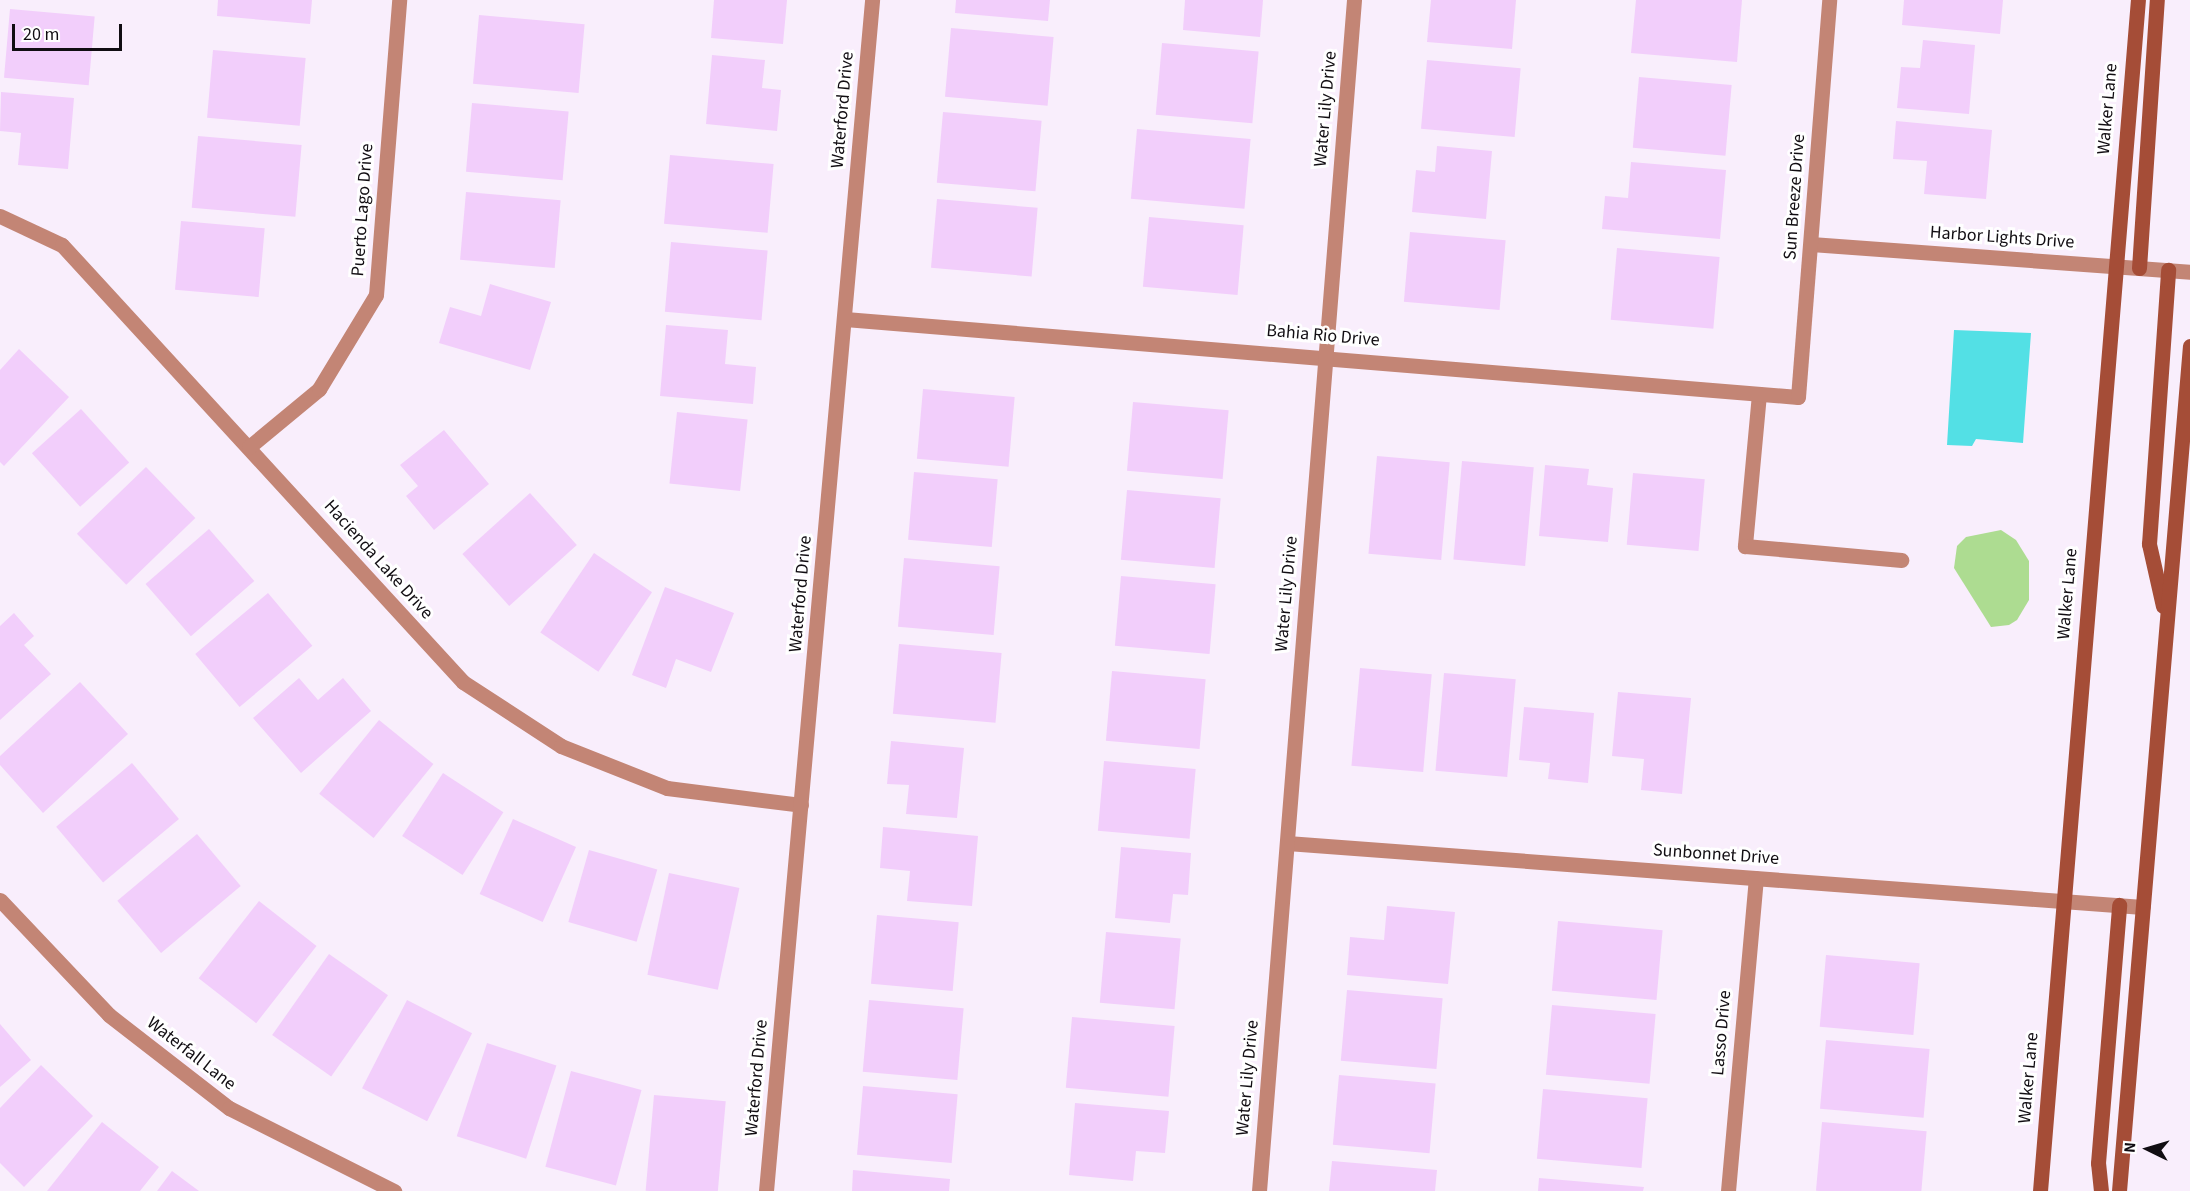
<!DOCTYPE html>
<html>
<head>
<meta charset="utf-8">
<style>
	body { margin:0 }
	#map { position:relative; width:2190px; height:1191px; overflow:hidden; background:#f9eefc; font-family:"Source Sans 3",sans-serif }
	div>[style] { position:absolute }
	.green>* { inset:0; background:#addc91 }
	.water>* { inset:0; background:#53e0e5 }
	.building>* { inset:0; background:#f2cefb; transform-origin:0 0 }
	.lane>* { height:15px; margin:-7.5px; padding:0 7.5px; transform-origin:7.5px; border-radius:7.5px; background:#c38575 }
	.street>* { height:15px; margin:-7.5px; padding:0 7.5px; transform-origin:7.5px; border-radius:7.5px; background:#c38575 }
	.secondary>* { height:15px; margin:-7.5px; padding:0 7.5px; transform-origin:7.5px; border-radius:7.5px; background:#a54d37 }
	span { translate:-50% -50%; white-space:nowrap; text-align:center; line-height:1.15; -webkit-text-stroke:6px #fff; paint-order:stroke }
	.street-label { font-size:18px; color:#110d12 }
	.north { position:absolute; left:2118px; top:1119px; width:60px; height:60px; -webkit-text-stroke:4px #fff; paint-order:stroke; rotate:275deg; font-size:16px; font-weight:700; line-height:24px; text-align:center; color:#110d12 }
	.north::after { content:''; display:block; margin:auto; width:21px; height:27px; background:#110d12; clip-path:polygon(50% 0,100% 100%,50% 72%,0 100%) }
	.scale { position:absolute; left:12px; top:24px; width:110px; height:27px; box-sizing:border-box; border:3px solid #110d12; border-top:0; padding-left:8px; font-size:18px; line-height:21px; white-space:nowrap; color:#110d12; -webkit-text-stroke:4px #fff; paint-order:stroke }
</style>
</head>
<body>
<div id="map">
	<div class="green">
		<i style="clip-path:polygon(2001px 530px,2016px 540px,2029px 561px,2029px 600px,2017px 620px,2009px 625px,1991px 627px,1954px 568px,1957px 546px,1966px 537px)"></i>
	</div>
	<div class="water">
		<i style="clip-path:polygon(1954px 330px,2031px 333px,2023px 443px,1976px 439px,1972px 446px,1947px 445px)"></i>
	</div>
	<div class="building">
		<i style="clip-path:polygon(218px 0,312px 0,310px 24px,217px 16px)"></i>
		<i style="clip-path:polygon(714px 0,787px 0,783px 44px,711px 38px)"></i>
		<i style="clip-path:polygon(956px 0,1050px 0,1048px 21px,955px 13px)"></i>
		<i style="clip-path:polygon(1185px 0,1263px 0,1260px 37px,1183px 30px)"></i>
		<i style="clip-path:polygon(1431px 0,1516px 0,1512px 49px,1427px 42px)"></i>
		<i style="clip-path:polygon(1636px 0,1742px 0,1737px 62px,1631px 53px)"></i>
		<i style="clip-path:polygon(1904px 0,2003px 0,2000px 34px,1902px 25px)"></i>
		<i style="left:10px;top:9px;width:85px;height:69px;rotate:5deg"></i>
		<i style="left:479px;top:15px;width:106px;height:69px;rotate:5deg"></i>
		<i style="left:951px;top:28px;width:103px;height:69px;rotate:5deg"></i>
		<i style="clip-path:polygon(1923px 40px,1975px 45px,1969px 114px,1897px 108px,1901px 67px,1920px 68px)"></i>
		<i style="left:1162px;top:43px;width:97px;height:72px;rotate:5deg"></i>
		<i style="left:213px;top:50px;width:93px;height:68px;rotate:5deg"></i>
		<i style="clip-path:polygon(712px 55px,765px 60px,762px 88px,781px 90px,777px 131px,706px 124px)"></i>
		<i style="left:1427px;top:60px;width:94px;height:69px;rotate:5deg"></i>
		<i style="left:1639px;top:77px;width:93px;height:71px;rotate:5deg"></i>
		<i style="clip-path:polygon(1px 92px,74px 98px,68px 169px,18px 165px,21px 133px,0 131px)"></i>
		<i style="left:472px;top:103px;width:97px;height:69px;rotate:5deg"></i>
		<i style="left:943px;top:112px;width:99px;height:71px;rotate:5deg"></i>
		<i style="clip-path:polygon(1896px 121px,1992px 130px,1986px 199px,1924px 194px,1927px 161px,1893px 159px)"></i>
		<i style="left:1137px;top:129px;width:114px;height:70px;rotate:5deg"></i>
		<i style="left:198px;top:136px;width:104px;height:72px;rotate:5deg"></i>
		<i style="clip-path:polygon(1437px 146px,1492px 151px,1486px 219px,1412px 212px,1416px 170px,1435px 172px)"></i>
		<i style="left:670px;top:155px;width:104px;height:69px;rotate:5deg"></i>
		<i style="clip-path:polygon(1631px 162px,1726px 170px,1720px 239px,1602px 229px,1605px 196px,1628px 198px)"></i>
		<i style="left:466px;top:192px;width:95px;height:68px;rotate:5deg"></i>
		<i style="left:937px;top:199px;width:101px;height:69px;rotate:5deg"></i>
		<i style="left:1149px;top:217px;width:95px;height:70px;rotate:5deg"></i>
		<i style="left:181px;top:221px;width:84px;height:69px;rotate:5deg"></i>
		<i style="left:1410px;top:232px;width:96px;height:70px;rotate:5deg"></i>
		<i style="left:671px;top:242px;width:97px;height:70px;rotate:5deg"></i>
		<i style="left:1617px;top:248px;width:103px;height:72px;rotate:5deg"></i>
		<i style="clip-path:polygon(490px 284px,551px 302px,530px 370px,439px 343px,450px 307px,481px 316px)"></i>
		<i style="clip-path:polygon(666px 325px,728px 330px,725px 364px,756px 367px,753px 404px,660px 396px)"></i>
		<i style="clip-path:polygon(19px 349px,69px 397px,4px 466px,0 462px,0 370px)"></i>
		<i style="left:923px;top:389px;width:92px;height:70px;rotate:5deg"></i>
		<i style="left:1133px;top:402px;width:96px;height:69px;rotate:5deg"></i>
		<i style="left:81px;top:409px;width:72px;height:66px;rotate:48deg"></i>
		<i style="left:677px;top:412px;width:71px;height:72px;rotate:6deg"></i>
		<i style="clip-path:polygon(444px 430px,489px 484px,434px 530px,406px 496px,418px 486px,400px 465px)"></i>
		<i style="left:1377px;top:456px;width:73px;height:98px;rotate:5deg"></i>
		<i style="left:1462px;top:461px;width:72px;height:99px;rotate:5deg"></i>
		<i style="clip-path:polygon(1545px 465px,1589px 469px,1587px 485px,1613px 488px,1608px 542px,1539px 536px)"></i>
		<i style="left:146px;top:467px;width:71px;height:96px;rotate:46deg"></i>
		<i style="left:914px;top:472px;width:84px;height:68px;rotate:5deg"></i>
		<i style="left:1633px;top:473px;width:72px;height:72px;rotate:5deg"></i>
		<i style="left:1127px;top:490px;width:94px;height:70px;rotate:5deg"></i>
		<i style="left:530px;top:493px;width:70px;height:91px;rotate:48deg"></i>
		<i style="left:209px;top:529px;width:69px;height:84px;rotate:49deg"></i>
		<i style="left:594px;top:553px;width:70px;height:96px;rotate:34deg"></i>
		<i style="left:904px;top:558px;width:96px;height:69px;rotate:5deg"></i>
		<i style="left:1121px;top:576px;width:95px;height:70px;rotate:5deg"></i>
		<i style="clip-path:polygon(665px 587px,734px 613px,711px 672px,676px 659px,666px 688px,632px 675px)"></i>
		<i style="left:268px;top:593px;width:69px;height:95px;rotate:50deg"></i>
		<i style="clip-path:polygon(14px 613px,34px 636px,24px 645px,51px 674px,0 720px,0 626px)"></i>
		<i style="left:899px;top:644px;width:103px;height:70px;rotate:5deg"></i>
		<i style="left:1360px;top:668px;width:72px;height:98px;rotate:5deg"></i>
		<i style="left:1112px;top:671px;width:94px;height:70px;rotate:5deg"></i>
		<i style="left:1444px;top:673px;width:72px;height:98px;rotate:5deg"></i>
		<i style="clip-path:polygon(299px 678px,318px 700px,343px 678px,371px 711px,301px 773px,253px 718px)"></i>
		<i style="clip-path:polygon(80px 682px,128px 734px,43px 813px,0 765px,0 756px)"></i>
		<i style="clip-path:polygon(1618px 692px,1691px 698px,1682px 794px,1641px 790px,1644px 759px,1612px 756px)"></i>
		<i style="clip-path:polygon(1524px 707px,1594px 713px,1588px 783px,1548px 779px,1550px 763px,1519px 760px)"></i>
		<i style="left:379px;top:720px;width:70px;height:95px;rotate:39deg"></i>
		<i style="clip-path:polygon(891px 741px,964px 748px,957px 818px,906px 814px,909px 785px,887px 784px)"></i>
		<i style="left:1104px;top:761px;width:92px;height:70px;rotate:5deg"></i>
		<i style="left:132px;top:763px;width:73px;height:99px;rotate:50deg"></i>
		<i style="left:443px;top:773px;width:72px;height:75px;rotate:33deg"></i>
		<i style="left:513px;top:819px;width:69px;height:82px;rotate:24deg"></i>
		<i style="clip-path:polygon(883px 827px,978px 836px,972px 906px,907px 901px,910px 871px,880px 868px)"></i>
		<i style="left:197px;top:834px;width:68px;height:104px;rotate:50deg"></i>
		<i style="clip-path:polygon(1121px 847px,1191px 853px,1188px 895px,1173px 894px,1170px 923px,1115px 918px)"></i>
		<i style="left:589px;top:850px;width:71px;height:75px;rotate:16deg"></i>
		<i style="left:669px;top:873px;width:72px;height:104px;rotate:12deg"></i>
		<i style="left:259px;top:901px;width:73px;height:98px;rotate:38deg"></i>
		<i style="clip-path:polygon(1387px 906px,1455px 912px,1448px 984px,1347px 975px,1350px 937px,1384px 940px)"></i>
		<i style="left:877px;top:915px;width:82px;height:69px;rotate:5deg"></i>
		<i style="left:1558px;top:921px;width:105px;height:70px;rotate:5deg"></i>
		<i style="left:1106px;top:932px;width:75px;height:71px;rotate:5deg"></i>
		<i style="left:329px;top:954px;width:72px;height:99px;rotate:35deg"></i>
		<i style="left:1826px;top:955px;width:94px;height:72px;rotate:5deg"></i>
		<i style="left:1347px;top:990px;width:96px;height:71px;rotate:5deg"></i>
		<i style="left:407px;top:1000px;width:73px;height:99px;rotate:27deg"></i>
		<i style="left:869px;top:1000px;width:95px;height:72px;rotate:5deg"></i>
		<i style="left:1552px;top:1005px;width:104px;height:70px;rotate:5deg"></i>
		<i style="left:1072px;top:1017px;width:103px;height:71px;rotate:5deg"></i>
		<i style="clip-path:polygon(0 1024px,31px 1060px,0 1087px)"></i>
		<i style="left:1826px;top:1040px;width:104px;height:69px;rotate:5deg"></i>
		<i style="left:487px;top:1043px;width:73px;height:98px;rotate:18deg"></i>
		<i style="clip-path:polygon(41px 1065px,93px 1116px,24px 1187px,0 1163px,0 1108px)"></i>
		<i style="left:571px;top:1071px;width:73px;height:99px;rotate:15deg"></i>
		<i style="left:1339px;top:1075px;width:97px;height:70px;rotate:5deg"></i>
		<i style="left:863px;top:1086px;width:95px;height:69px;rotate:5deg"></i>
		<i style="left:1543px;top:1089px;width:105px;height:70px;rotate:5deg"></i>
		<i style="left:654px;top:1095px;width:72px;height:96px;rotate:5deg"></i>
		<i style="clip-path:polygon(1075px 1103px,1169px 1111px,1165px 1153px,1136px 1151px,1133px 1181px,1069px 1175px)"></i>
		<i style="clip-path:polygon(102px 1122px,159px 1167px,140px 1191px,47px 1191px)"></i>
		<i style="left:1822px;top:1122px;width:105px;height:69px;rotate:5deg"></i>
		<i style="clip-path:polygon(1332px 1161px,1437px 1170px,1435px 1191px,1329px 1191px)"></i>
		<i style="clip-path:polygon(853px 1170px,950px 1179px,949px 1191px,852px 1191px)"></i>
		<i style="clip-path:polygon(172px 1171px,199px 1191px,157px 1191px)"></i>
		<i style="clip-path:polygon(1539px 1178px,1644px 1187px,1643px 1191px,1538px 1191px)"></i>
	</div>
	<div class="lane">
		<i style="left:1759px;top:394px;width:153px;rotate:95.3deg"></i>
		<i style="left:1745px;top:546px;width:157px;rotate:5.1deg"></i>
	</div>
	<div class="street">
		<i style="left:0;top:216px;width:68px;rotate:25.1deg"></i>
		<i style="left:62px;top:245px;width:593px;rotate:47.46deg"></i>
		<i style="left:463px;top:682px;width:117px;rotate:33.1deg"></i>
		<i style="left:561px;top:746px;width:114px;rotate:21.6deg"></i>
		<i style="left:667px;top:788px;width:135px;rotate:7.2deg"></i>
		<i style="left:1811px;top:244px;width:380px;rotate:4.2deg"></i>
		<i style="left:845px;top:319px;width:956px;rotate:4.68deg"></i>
		<i style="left:1798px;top:397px;width:398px;rotate:-85.5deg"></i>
		<i style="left:249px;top:447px;width:91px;rotate:-39.6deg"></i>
		<i style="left:319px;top:389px;width:110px;rotate:-58.8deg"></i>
		<i style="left:376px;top:295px;width:296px;rotate:-85.5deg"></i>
		<i style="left:1287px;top:843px;width:858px;rotate:4.28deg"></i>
		<i style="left:0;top:900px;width:158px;rotate:46.5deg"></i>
		<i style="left:109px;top:1015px;width:152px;rotate:37.8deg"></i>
		<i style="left:229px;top:1108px;width:185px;rotate:26.7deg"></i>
		<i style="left:766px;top:1191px;width:1196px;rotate:-84.91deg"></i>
		<i style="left:1259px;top:1191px;width:1195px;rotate:-85.44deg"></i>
		<i style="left:1728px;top:1191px;width:314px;rotate:-84.9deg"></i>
	</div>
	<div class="secondary">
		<i style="left:2139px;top:268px;width:269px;rotate:-86.2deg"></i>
		<i style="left:2163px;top:606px;width:64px;rotate:-102.7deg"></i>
		<i style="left:2149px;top:544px;width:275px;rotate:-86deg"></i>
		<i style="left:2040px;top:1191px;width:1195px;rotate:-85.3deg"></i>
		<i style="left:2101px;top:1191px;width:28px;rotate:-96deg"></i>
		<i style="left:2098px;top:1163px;width:259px;rotate:-85.3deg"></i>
		<i style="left:2119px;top:1191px;width:848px;rotate:-85.2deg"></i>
	</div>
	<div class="street-label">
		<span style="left:1326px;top:109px;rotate:-85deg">Water Lily Drive</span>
		<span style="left:2108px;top:109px;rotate:-85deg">Walker Lane</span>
		<span style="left:843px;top:110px;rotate:-85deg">Waterford Drive</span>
		<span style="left:1795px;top:197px;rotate:-86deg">Sun Breeze Drive</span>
		<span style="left:363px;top:210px;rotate:-86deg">Puerto Lago Drive</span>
		<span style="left:2002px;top:238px;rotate:4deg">Harbor Lights Drive</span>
		<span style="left:1323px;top:336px;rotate:5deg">Bahia Rio Drive</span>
		<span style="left:378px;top:560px;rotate:48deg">Hacienda Lake Drive</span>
		<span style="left:801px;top:594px;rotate:-85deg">Waterford Drive</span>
		<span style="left:1287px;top:594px;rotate:-85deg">Water Lily Drive</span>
		<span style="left:2068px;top:594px;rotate:-85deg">Walker Lane</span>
		<span style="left:1716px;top:855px;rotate:4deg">Sunbonnet Drive</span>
		<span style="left:1722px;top:1033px;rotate:-85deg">Lasso Drive</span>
		<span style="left:191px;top:1054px;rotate:38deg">Waterfall Lane</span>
		<span style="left:757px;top:1078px;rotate:-85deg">Waterford Drive</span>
		<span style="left:1248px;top:1078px;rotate:-85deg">Water Lily Drive</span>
		<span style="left:2029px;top:1078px;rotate:-85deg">Walker Lane</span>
	</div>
	<div class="north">N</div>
	<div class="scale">20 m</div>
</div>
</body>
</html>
